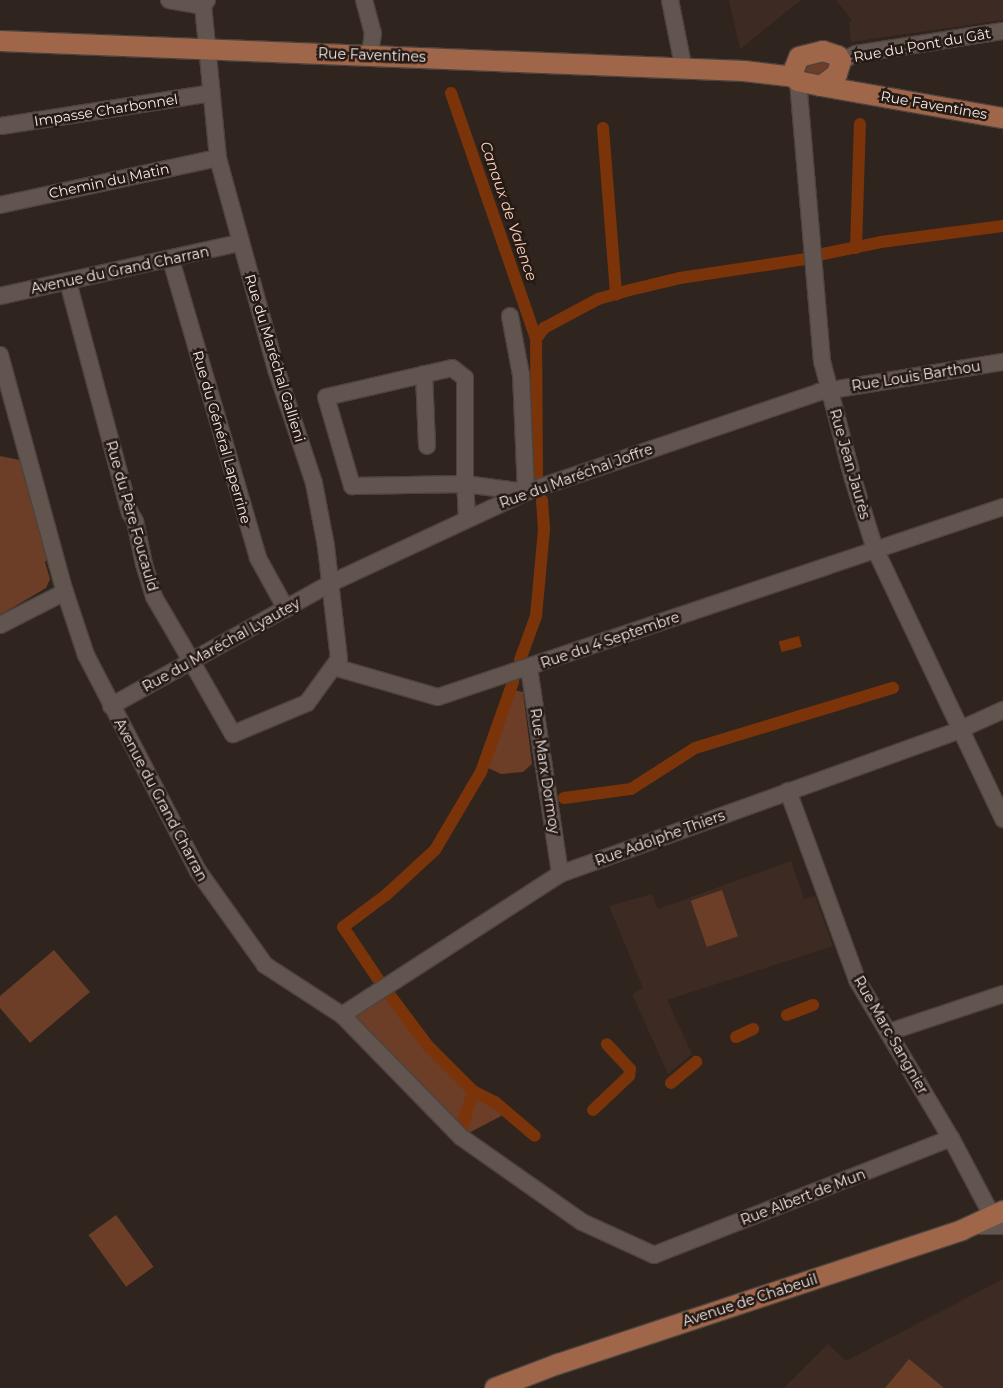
<!DOCTYPE html>
<html>
<head>
<meta charset="utf-8">
<style>
	body { margin:0 }
	#map { position:relative; width:1003px; height:1388px; overflow:hidden; background:#30241e; font-family:Montserrat,sans-serif }
	div>[style] { position:absolute }
	.built>* { inset:0; background:#3d2b23 }
	.green>* { inset:0; background:#6c3d27; transform-origin:0 0 }
	.water>* { inset:0; background:#7b3409; transform-origin:0 0 }
	.canal>* { height:12px; margin:-6px; padding:0 6px; transform-origin:6px; border-radius:6px; background:#7b3409 }
	.roads { filter:drop-shadow(1px 0 #4c433e) drop-shadow(-1px 0 #4c433e) drop-shadow(0 1px #4c433e) drop-shadow(0 -1px #4c433e) }
	.minor>* { height:16px; margin:-8px; padding:0 8px; transform-origin:8px; border-radius:8px; background:#62544e }
	.major>* { height:20px; margin:-10px; padding:0 10px; transform-origin:10px; border-radius:10px; background:#a0664a }
	span { translate:-50% -50%; white-space:nowrap; text-align:center; line-height:1.15; -webkit-text-stroke:5px #261a15; paint-order:stroke }
	.street-label { font-size:14px; color:#f5ece8 }
	.water-label { font-size:15px; color:#fcd0bc; font-style:italic }
</style>
</head>
<body>
<div id="map">
	<div class="built">
		<i style="clip-path:polygon(729px 0,801px 0,740px 49px)"></i>
		<i style="clip-path:polygon(836px 0,1003px 0,1003px 20px,851px 42px,849px 22px,852px 20px)"></i>
		<i style="clip-path:polygon(791px 861px,804px 899px,815px 896px,833px 946px,667px 1000px,692px 1054px,668px 1074px,632px 994px,643px 988px,609px 906px,652px 894px,658px 909px)"></i>
		<i style="clip-path:polygon(1003px 1279px,1003px 1388px,784px 1388px,828px 1344px,846px 1361px)"></i>
	</div>
	<div class="green">
		<i style="clip-path:polygon(828px 60px,831px 65px,821px 77px,803px 70px,805px 64px)"></i>
		<i style="clip-path:polygon(0 456px,20px 460px,48px 559px,45px 562px,50px 579px,46px 588px,0 615px)"></i>
		<i style="clip-path:polygon(513px 690px,523px 692px,532px 764px,523px 772px,501px 774px,486px 767px)"></i>
		<i style="left:722px;top:890px;width:49px;height:33px;rotate:71deg"></i>
		<i style="clip-path:polygon(54px 950px,90px 992px,30px 1043px,0 1008px,0 996px)"></i>
		<i style="clip-path:polygon(389px 994px,428px 1046px,473px 1091px,507px 1113px,461px 1137px,342px 1015px)"></i>
		<i style="left:116px;top:1215px;width:64px;height:34px;rotate:54deg"></i>
		<i style="clip-path:polygon(909px 1359px,944px 1388px,885px 1388px)"></i>
	</div>
	<div class="water">
		<i style="left:799px;top:636px;width:11px;height:21px;rotate:75deg"></i>
	</div>
	<div class="canal">
		<i style="left:451px;top:93px;width:260px;rotate:70.9deg"></i>
		<i style="left:603px;top:128px;width:167px;rotate:85.5deg"></i>
		<i style="left:856px;top:248px;width:124px;rotate:-88.2deg"></i>
		<i style="left:823px;top:254px;width:59px;rotate:-11.7deg"></i>
		<i style="left:881px;top:242px;width:123px;rotate:-7.5deg"></i>
		<i style="left:537px;top:476px;width:137px;rotate:-90.4deg"></i>
		<i style="left:536px;top:339px;width:14px;rotate:-54deg"></i>
		<i style="left:544px;top:328px;width:61px;rotate:-28.2deg"></i>
		<i style="left:598px;top:299px;width:33px;rotate:-16deg"></i>
		<i style="left:630px;top:290px;width:51px;rotate:-13.5deg"></i>
		<i style="left:680px;top:278px;width:126px;rotate:-8.6deg"></i>
		<i style="left:520px;top:660px;width:47px;rotate:-70deg"></i>
		<i style="left:536px;top:616px;width:87px;rotate:-84.7deg"></i>
		<i style="left:544px;top:529px;width:29px;rotate:-94deg"></i>
		<i style="left:564px;top:798px;width:68px;rotate:-7.7deg"></i>
		<i style="left:631px;top:789px;width:76px;rotate:-32.6deg"></i>
		<i style="left:695px;top:748px;width:207px;rotate:-16.9deg"></i>
		<i style="left:380px;top:982px;width:66px;rotate:-123.9deg"></i>
		<i style="left:343px;top:927px;width:54px;rotate:-36.7deg"></i>
		<i style="left:386px;top:895px;width:67px;rotate:-42.6deg"></i>
		<i style="left:435px;top:850px;width:91px;rotate:-59.5deg"></i>
		<i style="left:481px;top:772px;width:96px;rotate:-70.4deg"></i>
		<i style="left:389px;top:994px;width:65px;rotate:53.1deg"></i>
		<i style="left:428px;top:1046px;width:64px;rotate:45deg"></i>
		<i style="left:473px;top:1091px;width:25px;rotate:27deg"></i>
		<i style="left:495px;top:1102px;width:52px;rotate:40.4deg"></i>
		<i style="left:787px;top:1015px;width:28px;rotate:-21deg"></i>
		<i style="left:736px;top:1037px;width:19px;rotate:-25deg"></i>
		<i style="left:671px;top:1083px;width:33px;rotate:-40deg"></i>
		<i style="left:593px;top:1110px;width:50px;rotate:-43.4deg"></i>
		<i style="left:629px;top:1076px;width:7px;rotate:-82deg"></i>
		<i style="left:630px;top:1069px;width:34px;rotate:-133deg"></i>
		<i style="left:461px;top:1131px;width:42px;rotate:-73.3deg"></i>
	</div>
	<div class="roads">
		<div class="minor">
			<i style="left:169px;top:0;width:35px;rotate:10deg"></i>
			<i style="left:364px;top:0;width:34px;rotate:75deg"></i>
			<i style="left:373px;top:33px;width:22px;rotate:98deg"></i>
			<i style="left:670px;top:0;width:71px;rotate:78.7deg"></i>
			<i style="left:841px;top:61px;width:17px;rotate:-25deg"></i>
			<i style="left:856px;top:54px;width:149px;rotate:-8.9deg"></i>
			<i style="left:798px;top:81px;width:281px;rotate:85.1deg"></i>
			<i style="left:822px;top:361px;width:122px;rotate:75.3deg"></i>
			<i style="left:853px;top:479px;width:73px;rotate:72.6deg"></i>
			<i style="left:875px;top:549px;width:299px;rotate:64.6deg"></i>
			<i style="left:1px;top:126px;width:213px;rotate:-8.9deg"></i>
			<i style="left:0;top:205px;width:223px;rotate:-12.2deg"></i>
			<i style="left:171px;top:260px;width:310px;rotate:73.7deg"></i>
			<i style="left:258px;top:558px;width:58px;rotate:61.2deg"></i>
			<i style="left:68px;top:282px;width:239px;rotate:75deg"></i>
			<i style="left:130px;top:513px;width:9px;rotate:58deg"></i>
			<i style="left:135px;top:521px;width:44px;rotate:78.2deg"></i>
			<i style="left:144px;top:564px;width:34px;rotate:73deg"></i>
			<i style="left:154px;top:597px;width:53px;rotate:59.6deg"></i>
			<i style="left:181px;top:643px;width:105px;rotate:60.3deg"></i>
			<i style="left:233px;top:734px;width:80px;rotate:-22.7deg"></i>
			<i style="left:307px;top:703px;width:54px;rotate:-54deg"></i>
			<i style="left:339px;top:659px;width:114px;rotate:-96.6deg"></i>
			<i style="left:326px;top:546px;width:64px;rotate:-100.8deg"></i>
			<i style="left:314px;top:483px;width:120px;rotate:-108.4deg"></i>
			<i style="left:276px;top:369px;width:219px;rotate:-105.4deg"></i>
			<i style="left:218px;top:158px;width:153px;rotate:-95.6deg"></i>
			<i style="left:203px;top:6px;width:7px;rotate:-56deg"></i>
			<i style="left:0;top:296px;width:246px;rotate:-12.5deg"></i>
			<i style="left:0;top:355px;width:246px;rotate:74.7deg"></i>
			<i style="left:65px;top:592px;width:66px;rotate:71.6deg"></i>
			<i style="left:86px;top:655px;width:243px;rotate:62.6deg"></i>
			<i style="left:198px;top:871px;width:115px;rotate:54.5deg"></i>
			<i style="left:265px;top:965px;width:92px;rotate:33deg"></i>
			<i style="left:342px;top:1015px;width:170px;rotate:45.7deg"></i>
			<i style="left:461px;top:1137px;width:148px;rotate:35.1deg"></i>
			<i style="left:582px;top:1222px;width:79px;rotate:24.6deg"></i>
			<i style="left:654px;top:1255px;width:319px;rotate:-21.5deg"></i>
			<i style="left:424px;top:374px;width:72px;rotate:87.6deg"></i>
			<i style="left:467px;top:518px;width:34px;rotate:-93deg"></i>
			<i style="left:465px;top:484px;width:106px;rotate:-90deg"></i>
			<i style="left:465px;top:378px;width:16px;rotate:-142deg"></i>
			<i style="left:452px;top:368px;width:129px;rotate:167deg"></i>
			<i style="left:326px;top:397px;width:93px;rotate:73.7deg"></i>
			<i style="left:352px;top:486px;width:113px;rotate:-1deg"></i>
			<i style="left:465px;top:484px;width:62px;rotate:7.5deg"></i>
			<i style="left:526px;top:492px;width:117px;rotate:-92.4deg"></i>
			<i style="left:521px;top:375px;width:60px;rotate:-100.6deg"></i>
			<i style="left:0;top:625px;width:73px;rotate:-26.9deg"></i>
			<i style="left:334px;top:667px;width:108px;rotate:16.1deg"></i>
			<i style="left:438px;top:697px;width:596px;rotate:-18.59deg"></i>
			<i style="left:529px;top:668px;width:208px;rotate:81.4deg"></i>
			<i style="left:111px;top:706px;width:252px;rotate:-29.2deg"></i>
			<i style="left:331px;top:583px;width:215px;rotate:-25deg"></i>
			<i style="left:526px;top:492px;width:310px;rotate:-18.8deg"></i>
			<i style="left:819px;top:392px;width:186px;rotate:-9.3deg"></i>
			<i style="left:788px;top:791px;width:201px;rotate:69.9deg"></i>
			<i style="left:857px;top:980px;width:184px;rotate:59.3deg"></i>
			<i style="left:951px;top:1138px;width:86px;rotate:62.2deg"></i>
			<i style="left:342px;top:1015px;width:260px;rotate:-32.9deg"></i>
			<i style="left:560px;top:874px;width:424px;rotate:-19.8deg"></i>
			<i style="left:959px;top:730px;width:48px;rotate:-24.4deg"></i>
			<i style="left:889px;top:1032px;width:120px;rotate:-18.4deg"></i>
			<i style="left:977px;top:1226px;width:26px"></i>
		</div>
		<div class="major">
			<i style="left:0;top:41px;width:745px;rotate:2.31deg"></i>
			<i style="left:744px;top:71px;width:50px;rotate:6.8deg"></i>
			<i style="left:823px;top:51px;width:16px;rotate:18deg"></i>
			<i style="left:838px;top:56px;width:6px;rotate:59deg"></i>
			<i style="left:841px;top:61px;width:14px;rotate:107deg"></i>
			<i style="left:837px;top:74px;width:20px;rotate:143deg"></i>
			<i style="left:821px;top:86px;width:24px;rotate:-168deg"></i>
			<i style="left:798px;top:81px;width:10px;rotate:-119deg"></i>
			<i style="left:793px;top:72px;width:16px;rotate:-68deg"></i>
			<i style="left:799px;top:57px;width:25px;rotate:-14deg"></i>
			<i style="left:821px;top:86px;width:185px;rotate:10deg"></i>
			<i style="left:495px;top:1388px;width:67px;rotate:-20.9deg"></i>
			<i style="left:558px;top:1364px;width:426px;rotate:-18.3deg"></i>
			<i style="left:962px;top:1230px;width:45px;rotate:-24.9deg"></i>
		</div>
	</div>
	<div class="street-label">
		<span style="left:922px;top:45px;rotate:-10deg">Rue du Pont du Gât</span>
		<span style="left:372px;top:55px;rotate:2deg">Rue Faventines</span>
		<span style="left:934px;top:105px;rotate:10deg">Rue Faventines</span>
		<span style="left:106px;top:110px;rotate:-9deg">Impasse Charbonnel</span>
		<span style="left:109px;top:181px;rotate:-12deg">Chemin du Matin</span>
		<span style="left:120px;top:270px;rotate:-12deg">Avenue du Grand Charran</span>
		<span style="left:275px;top:358px;rotate:73deg">Rue du Maréchal Gallieni</span>
		<span style="left:916px;top:376px;rotate:-9deg">Rue Louis Barthou</span>
		<span style="left:222px;top:437px;rotate:74deg">Rue du Général Laperrine</span>
		<span style="left:850px;top:464px;rotate:74deg">Rue Jean Jaurès</span>
		<span style="left:576px;top:476px;rotate:-20deg">Rue du Maréchal Joffre</span>
		<span style="left:132px;top:516px;rotate:74deg">Rue du Père Foucauld</span>
		<span style="left:610px;top:640px;rotate:-19deg">Rue du 4 Septembre</span>
		<span style="left:221px;top:645px;rotate:-29deg">Rue du Maréchal Lyautey</span>
		<span style="left:545px;top:771px;rotate:81deg">Rue Marx Dormoy</span>
		<span style="left:161px;top:800px;rotate:62deg">Avenue du Grand Charran</span>
		<span style="left:660px;top:838px;rotate:-20deg">Rue Adolphe Thiers</span>
		<span style="left:891px;top:1035px;rotate:60deg">Rue Marc Sangnier</span>
		<span style="left:803px;top:1197px;rotate:-21deg">Rue Albert de Mun</span>
		<span style="left:750px;top:1300px;rotate:-18deg">Avenue de Chabeuil</span>
	</div>
	<div class="water-label">
		<span style="left:509px;top:211px;rotate:71deg">Canaux de Valence</span>
	</div>
</div>
</body>
</html>
